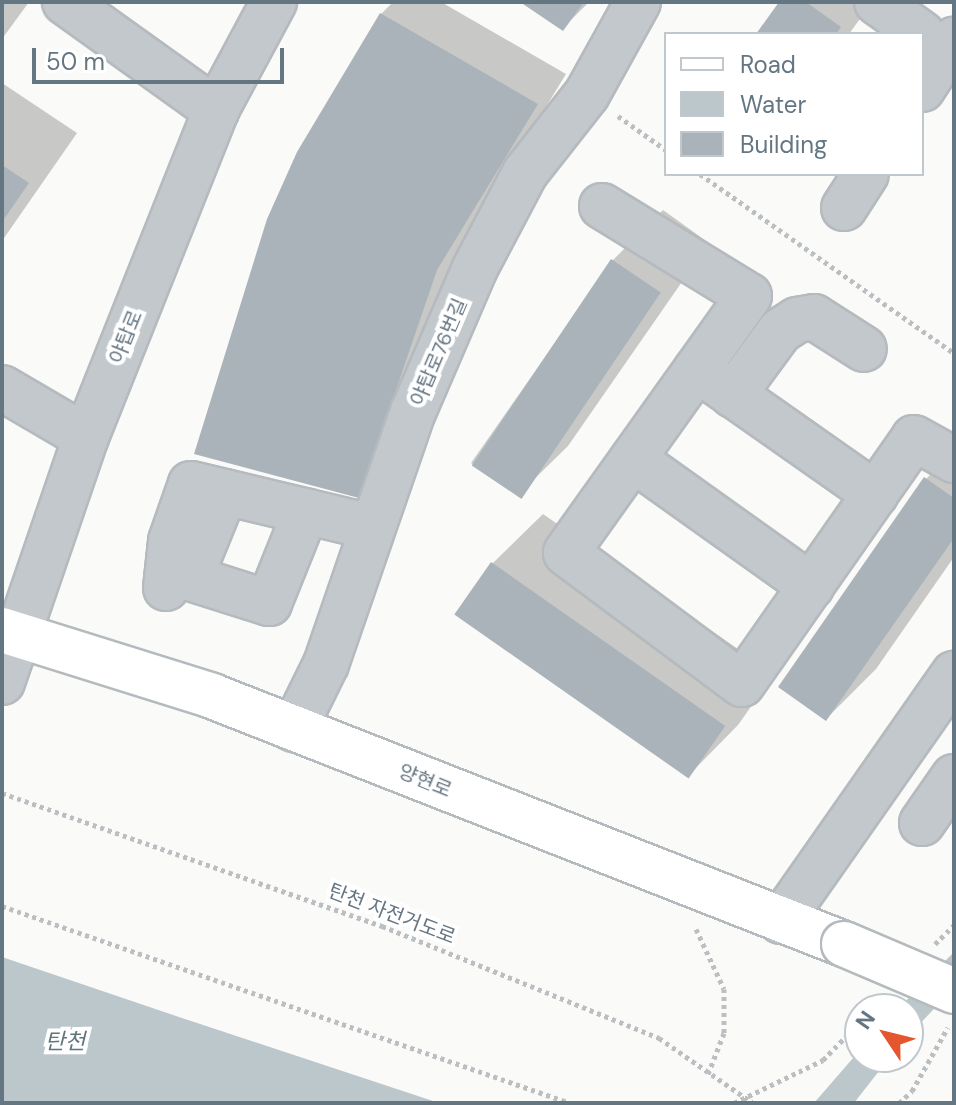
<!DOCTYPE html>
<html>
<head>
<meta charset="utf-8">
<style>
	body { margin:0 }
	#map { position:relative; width:956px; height:1105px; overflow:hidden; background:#fafaf8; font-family:"DM Sans","Noto Sans KR",sans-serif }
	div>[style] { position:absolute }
	.water>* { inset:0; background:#bbc7cb }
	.shadow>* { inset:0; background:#0003 }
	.building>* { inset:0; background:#aab3b9; transform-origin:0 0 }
	.path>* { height:5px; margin-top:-2.5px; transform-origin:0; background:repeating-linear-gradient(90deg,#bbbfc2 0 4px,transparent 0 8px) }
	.roads { filter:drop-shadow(2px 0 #b5babe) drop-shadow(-2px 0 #b5babe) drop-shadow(0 2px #b5babe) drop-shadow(0 -2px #b5babe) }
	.minor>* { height:44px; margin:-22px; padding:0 22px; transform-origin:22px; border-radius:22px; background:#c3c8cc }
	.major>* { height:44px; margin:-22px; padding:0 22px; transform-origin:22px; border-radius:22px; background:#fff }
	.bridges { filter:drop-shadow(2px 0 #b5babe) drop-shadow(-2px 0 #b5babe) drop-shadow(0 2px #b5babe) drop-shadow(0 -2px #b5babe) }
	.major-bridge>* { height:44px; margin:-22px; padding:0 22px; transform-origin:22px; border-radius:22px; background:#fff }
	span { translate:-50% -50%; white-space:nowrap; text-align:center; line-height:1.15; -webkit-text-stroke:8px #fff; paint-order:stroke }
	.street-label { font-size:20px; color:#657683 }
	.water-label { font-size:22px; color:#60757c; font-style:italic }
	.frame { position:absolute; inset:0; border:4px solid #657683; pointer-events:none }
	.legend { position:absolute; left:664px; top:32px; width:260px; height:144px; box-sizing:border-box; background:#fff; border:2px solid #c1c8cd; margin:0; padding:10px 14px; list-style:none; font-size:24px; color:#657683 }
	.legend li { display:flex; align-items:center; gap:16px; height:40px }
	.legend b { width:40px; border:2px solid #c1c8cd }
	.north { position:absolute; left:844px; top:993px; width:80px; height:80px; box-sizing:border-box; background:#fff; border:2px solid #c1c8cd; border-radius:50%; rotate:305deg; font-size:22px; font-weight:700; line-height:32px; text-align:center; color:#657683 }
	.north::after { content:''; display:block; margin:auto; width:28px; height:36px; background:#e4572e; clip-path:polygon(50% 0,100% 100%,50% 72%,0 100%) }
	.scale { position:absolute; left:32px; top:48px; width:252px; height:36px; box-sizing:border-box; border:4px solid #657683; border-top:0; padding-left:10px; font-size:24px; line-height:28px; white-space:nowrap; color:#657683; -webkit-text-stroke:6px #fff; paint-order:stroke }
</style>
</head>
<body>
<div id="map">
	<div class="water">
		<i style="clip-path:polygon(954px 952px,954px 988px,908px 1036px,908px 1009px,898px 1009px)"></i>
		<i style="clip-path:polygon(2px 957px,179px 1017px,439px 1103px,2px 1103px)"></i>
		<i style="clip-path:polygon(860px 1050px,860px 1057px,890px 1057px,854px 1103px,814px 1103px)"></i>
	</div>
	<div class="shadow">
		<i style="clip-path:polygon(2px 2px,29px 2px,2px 39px)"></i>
		<i style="clip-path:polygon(393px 2px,441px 2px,566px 74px,466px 238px,388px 466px,359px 496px,381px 14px)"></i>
		<i style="clip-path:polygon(523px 2px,589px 2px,562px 29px)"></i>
		<i style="clip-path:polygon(781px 2px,872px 2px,849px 34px,759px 34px)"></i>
		<i style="clip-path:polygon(2px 83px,77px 133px,2px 241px)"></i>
		<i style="clip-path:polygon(663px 210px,709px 243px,568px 446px,518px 495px,471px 463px,613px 260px)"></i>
		<i style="clip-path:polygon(954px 450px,954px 557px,876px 669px,826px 719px,926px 479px)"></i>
		<i style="clip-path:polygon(543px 514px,774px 674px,738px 725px,689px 775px,458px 614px,493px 563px)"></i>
	</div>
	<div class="building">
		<i style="clip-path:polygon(520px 2px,584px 2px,563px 31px)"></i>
		<i style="clip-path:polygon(779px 2px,806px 2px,841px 27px,836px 34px,756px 34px)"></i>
		<i style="clip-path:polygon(380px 13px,538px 104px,437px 270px,359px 498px,194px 454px,267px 219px,297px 152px)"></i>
		<i style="clip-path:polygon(2px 165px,29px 183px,2px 222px)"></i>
		<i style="left:611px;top:259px;width:60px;height:249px;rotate:34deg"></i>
		<i style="clip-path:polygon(924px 477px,954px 498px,954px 538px,826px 721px,778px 687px)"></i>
		<i style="left:491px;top:562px;width:286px;height:64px;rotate:35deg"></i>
	</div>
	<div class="path">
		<i style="left:618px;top:116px;width:59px;rotate:35.3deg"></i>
		<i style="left:700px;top:174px;width:311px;rotate:35.2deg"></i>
		<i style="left:2px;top:793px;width:403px;rotate:19.3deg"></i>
		<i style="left:382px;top:926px;width:299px;rotate:22deg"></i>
		<i style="left:659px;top:1038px;width:114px;rotate:34.7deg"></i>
		<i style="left:2px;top:906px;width:601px;rotate:19.13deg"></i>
		<i style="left:696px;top:929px;width:66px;rotate:65deg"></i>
		<i style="left:724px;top:989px;width:44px;rotate:90deg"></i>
		<i style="left:724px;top:1033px;width:44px;rotate:111.3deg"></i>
		<i style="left:935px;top:944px;width:27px;rotate:-45deg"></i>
		<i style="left:872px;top:1009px;width:13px;rotate:-45deg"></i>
		<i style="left:734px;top:1103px;width:99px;rotate:-25.8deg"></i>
		<i style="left:823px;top:1060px;width:53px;rotate:-45.8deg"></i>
		<i style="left:899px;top:1103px;width:18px;rotate:-43deg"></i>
		<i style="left:912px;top:1091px;width:73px;rotate:-60.6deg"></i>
	</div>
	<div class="roads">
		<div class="minor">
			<i style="left:65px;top:2px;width:186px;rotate:35.6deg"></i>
			<i style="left:877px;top:2px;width:55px;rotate:35.4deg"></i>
			<i style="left:922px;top:89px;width:59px;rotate:-56.9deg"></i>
			<i style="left:602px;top:206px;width:172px;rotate:31.5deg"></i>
			<i style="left:749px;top:296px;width:315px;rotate:125.5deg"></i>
			<i style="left:566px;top:553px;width:219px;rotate:36.7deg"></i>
			<i style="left:742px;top:684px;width:300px;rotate:-55deg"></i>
			<i style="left:914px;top:438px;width:46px;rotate:28.8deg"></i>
			<i style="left:844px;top:208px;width:40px;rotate:-57.1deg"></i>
			<i style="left:697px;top:369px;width:218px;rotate:35.1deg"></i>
			<i style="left:2px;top:388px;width:97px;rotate:30.3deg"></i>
			<i style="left:733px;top:395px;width:79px;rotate:-53.7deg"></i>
			<i style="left:780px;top:331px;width:20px;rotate:-33deg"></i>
			<i style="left:797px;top:320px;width:17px;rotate:-10deg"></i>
			<i style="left:814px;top:317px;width:59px;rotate:32.6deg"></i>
			<i style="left:633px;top:459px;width:219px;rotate:35.5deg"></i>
			<i style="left:225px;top:492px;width:93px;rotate:112.1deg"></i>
			<i style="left:190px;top:578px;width:83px;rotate:17.6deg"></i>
			<i style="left:269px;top:603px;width:99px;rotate:-68.1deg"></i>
			<i style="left:166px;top:588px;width:47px;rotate:-83.9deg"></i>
			<i style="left:171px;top:541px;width:60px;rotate:-70.7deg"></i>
			<i style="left:191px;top:484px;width:186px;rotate:13.4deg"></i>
			<i style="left:2px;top:682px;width:259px;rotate:-71.1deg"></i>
			<i style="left:86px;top:437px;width:352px;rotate:-68.3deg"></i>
			<i style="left:216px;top:110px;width:123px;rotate:-61.8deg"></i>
			<i style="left:294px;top:729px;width:72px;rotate:-63.8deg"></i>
			<i style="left:326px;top:664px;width:267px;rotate:-71deg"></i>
			<i style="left:413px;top:412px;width:157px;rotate:-66.7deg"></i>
			<i style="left:475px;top:268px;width:107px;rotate:-62.2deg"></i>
			<i style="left:525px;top:173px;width:100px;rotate:-51.9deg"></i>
			<i style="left:587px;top:94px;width:105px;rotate:-61deg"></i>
			<i style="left:922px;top:823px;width:56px;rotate:-55.2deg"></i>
			<i style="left:781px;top:921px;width:302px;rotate:-55deg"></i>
		</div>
		<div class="major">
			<i style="left:2px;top:630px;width:220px;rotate:17.4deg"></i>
			<i style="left:212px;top:696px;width:679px;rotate:21.43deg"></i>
		</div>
	</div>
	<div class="bridges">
		<div class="major-bridge">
			<i style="left:844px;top:944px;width:120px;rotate:23.1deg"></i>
		</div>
	</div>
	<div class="street-label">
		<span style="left:126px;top:337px;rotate:-68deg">야탑로</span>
		<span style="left:439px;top:352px;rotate:-67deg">야탑로76번길</span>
		<span style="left:425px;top:781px;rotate:22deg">양현로</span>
		<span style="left:392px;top:914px;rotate:21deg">탄천 자전거도로</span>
	</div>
	<div class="water-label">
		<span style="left:65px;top:1042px">탄천</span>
	</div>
	<div class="frame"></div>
	<ul class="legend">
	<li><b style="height:10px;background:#fff"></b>Road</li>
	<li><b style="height:22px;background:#bbc7cb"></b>Water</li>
	<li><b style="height:22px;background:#aab3b9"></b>Building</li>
	</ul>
	<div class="north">N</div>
	<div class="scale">50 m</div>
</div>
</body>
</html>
